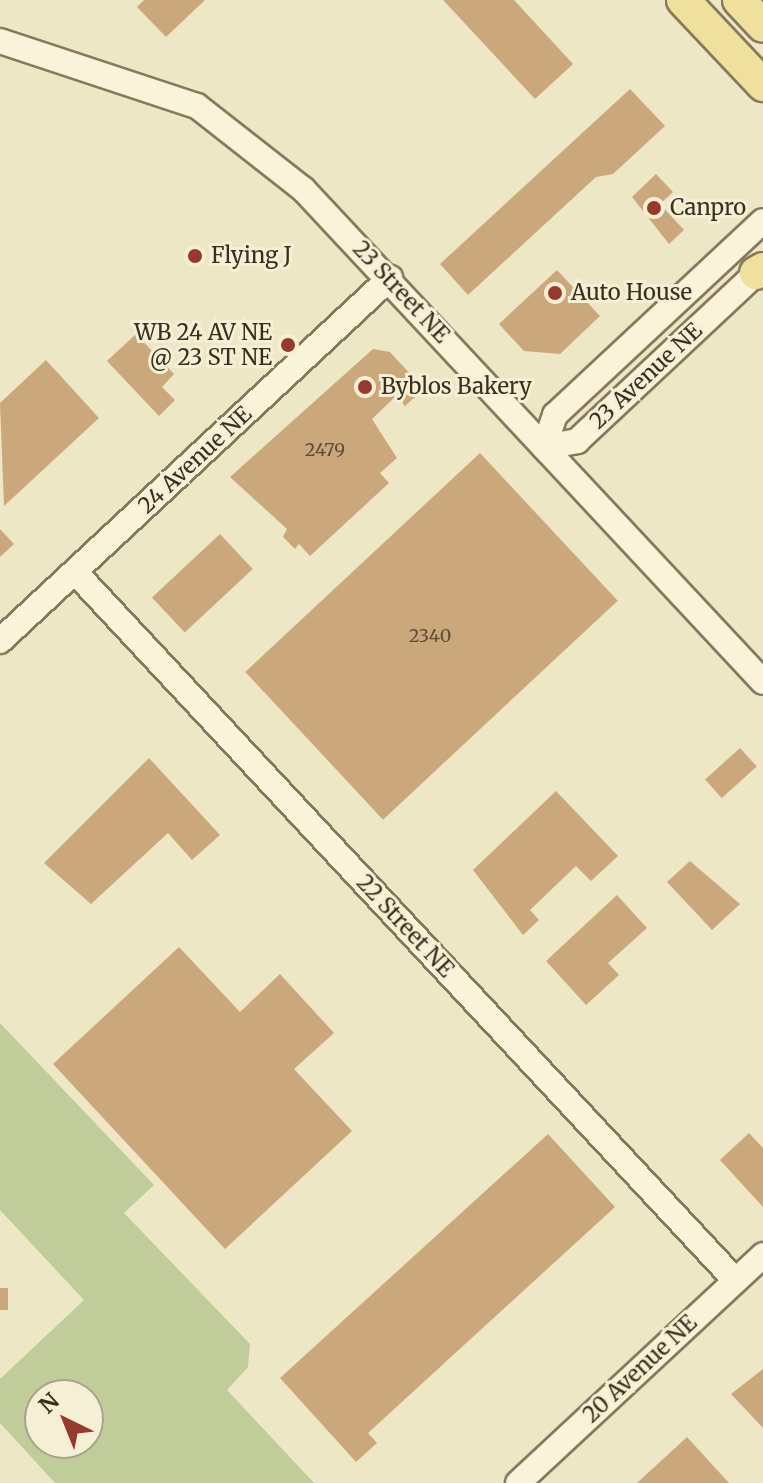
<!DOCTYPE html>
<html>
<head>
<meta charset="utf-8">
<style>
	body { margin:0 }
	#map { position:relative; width:763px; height:1483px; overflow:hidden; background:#eee7c6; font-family:Merriweather,serif }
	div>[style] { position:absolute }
	.green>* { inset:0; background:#c0cc99 }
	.building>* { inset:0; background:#cba77c; transform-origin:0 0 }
	.roads { filter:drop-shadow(2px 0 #89795c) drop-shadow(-2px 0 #89795c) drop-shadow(0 2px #89795c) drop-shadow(0 -2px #89795c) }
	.minor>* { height:24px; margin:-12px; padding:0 12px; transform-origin:12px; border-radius:12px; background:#f8f3d9 }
	.major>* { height:32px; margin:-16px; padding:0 16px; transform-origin:16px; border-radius:16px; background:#f0e09e }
	.dots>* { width:22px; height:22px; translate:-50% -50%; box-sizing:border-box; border:4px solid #f5f0d5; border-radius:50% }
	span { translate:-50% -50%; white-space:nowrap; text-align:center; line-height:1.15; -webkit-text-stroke:6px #f5f0d5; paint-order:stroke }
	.number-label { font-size:18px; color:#5e4d36 }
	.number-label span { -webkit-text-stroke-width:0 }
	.poi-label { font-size:22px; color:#392f1f }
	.left { translate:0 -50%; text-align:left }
	.right { translate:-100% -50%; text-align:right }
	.street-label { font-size:22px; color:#392f1f }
	.north { position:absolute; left:24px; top:1379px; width:80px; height:80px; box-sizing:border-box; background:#f5f0d5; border:2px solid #aaa38c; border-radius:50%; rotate:317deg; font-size:22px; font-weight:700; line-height:32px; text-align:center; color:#392f1f }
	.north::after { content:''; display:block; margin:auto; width:28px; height:36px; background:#97392c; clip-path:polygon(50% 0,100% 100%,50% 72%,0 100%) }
</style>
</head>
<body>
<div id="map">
	<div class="green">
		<i style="clip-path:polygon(evenodd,0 1023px,154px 1185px,124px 1213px,250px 1344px,248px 1367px,227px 1390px,314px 1483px,55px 1483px,0 1423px,0 1379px,84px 1300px,0 1210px,0 1023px,40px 1395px,88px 1395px,88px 1443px,40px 1443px,40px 1395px)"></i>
	</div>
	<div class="building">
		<i style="clip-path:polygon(144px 0,205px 0,166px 37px,137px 7px)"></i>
		<i style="clip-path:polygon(443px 0,514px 0,573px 64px,535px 99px)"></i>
		<i style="clip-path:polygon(630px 89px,665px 126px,613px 174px,596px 177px,468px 295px,440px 264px)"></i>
		<i style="clip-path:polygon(656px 174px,673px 192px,660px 204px,684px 230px,669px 244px,632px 197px)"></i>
		<i style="clip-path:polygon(557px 270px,600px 316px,560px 354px,524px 351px,499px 324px)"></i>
		<i style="clip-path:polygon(136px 334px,174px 374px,162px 387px,175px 400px,159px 416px,107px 361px)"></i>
		<i style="clip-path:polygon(373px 349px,390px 352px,424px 389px,405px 406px,396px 396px,372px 419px,397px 458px,380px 473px,389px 483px,310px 556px,299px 544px,295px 549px,283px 537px,287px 529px,230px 477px)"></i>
		<i style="clip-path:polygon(46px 360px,99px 418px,4px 506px,0 403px)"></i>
		<i style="left:480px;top:453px;width:202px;height:321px;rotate:47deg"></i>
		<i style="clip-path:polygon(0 529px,14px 544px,0 557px)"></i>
		<i style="left:220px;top:534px;width:48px;height:93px;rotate:47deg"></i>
		<i style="left:740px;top:748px;width:25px;height:47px;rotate:48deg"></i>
		<i style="clip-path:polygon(149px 758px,220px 835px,192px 860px,168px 833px,91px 904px,44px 863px)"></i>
		<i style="clip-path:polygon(556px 791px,618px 856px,591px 881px,576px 866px,530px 910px,539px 920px,523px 935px,473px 870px)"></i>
		<i style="clip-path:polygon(690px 861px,740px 904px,712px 930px,667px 882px)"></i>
		<i style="clip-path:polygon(617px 895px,647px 928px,608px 963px,619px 975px,586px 1005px,546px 961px)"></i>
		<i style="clip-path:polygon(179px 947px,240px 1012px,280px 974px,334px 1033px,294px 1069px,352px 1131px,225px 1249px,53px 1064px)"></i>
		<i style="clip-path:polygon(749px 1133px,763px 1148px,763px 1207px,720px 1160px)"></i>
		<i style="clip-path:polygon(548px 1134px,615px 1207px,368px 1433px,377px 1443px,356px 1462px,280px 1378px)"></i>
		<i style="left:0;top:1288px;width:8px;height:22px"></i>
		<i style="clip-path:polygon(763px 1369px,763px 1428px,731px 1394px)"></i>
		<i style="clip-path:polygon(687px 1437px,729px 1483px,637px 1483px)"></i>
	</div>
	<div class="roads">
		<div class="minor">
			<i style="left:0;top:41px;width:207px;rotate:18.3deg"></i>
			<i style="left:197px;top:106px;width:135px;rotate:38.1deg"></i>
			<i style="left:303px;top:189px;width:674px;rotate:46.98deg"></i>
			<i style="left:544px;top:447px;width:34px;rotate:-71deg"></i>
			<i style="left:555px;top:415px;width:284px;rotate:-43deg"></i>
			<i style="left:544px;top:447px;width:34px;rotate:-10deg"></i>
			<i style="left:577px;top:441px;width:255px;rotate:-43.1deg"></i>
			<i style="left:75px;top:572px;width:968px;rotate:47.01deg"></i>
			<i style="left:0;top:641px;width:533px;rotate:-42.95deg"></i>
			<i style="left:518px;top:1483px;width:335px;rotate:-42.9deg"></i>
		</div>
		<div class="major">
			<i style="left:683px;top:0;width:117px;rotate:46.7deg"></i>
			<i style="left:739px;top:0;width:35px;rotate:47deg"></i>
			<i style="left:756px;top:273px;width:8px;rotate:-30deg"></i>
		</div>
	</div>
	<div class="dots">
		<i style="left:654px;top:208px;background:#97392c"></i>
		<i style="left:195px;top:256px;background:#97392c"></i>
		<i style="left:555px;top:293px;background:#97392c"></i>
		<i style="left:288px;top:345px;background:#97392c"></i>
		<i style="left:365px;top:387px;background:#97392c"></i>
	</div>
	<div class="number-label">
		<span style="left:325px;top:450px">2479</span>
		<span style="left:430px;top:636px">2340</span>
	</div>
	<div class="poi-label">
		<span class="left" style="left:670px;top:208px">Canpro</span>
		<span class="left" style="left:211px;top:256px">Flying J</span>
		<span class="left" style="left:571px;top:293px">Auto House</span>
		<span class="right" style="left:272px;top:345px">WB 24 AV NE<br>@ 23 ST NE</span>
		<span class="left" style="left:381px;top:387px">Byblos Bakery</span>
	</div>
	<div class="street-label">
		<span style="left:401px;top:292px;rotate:47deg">23 Street NE</span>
		<span style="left:646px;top:376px;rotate:-43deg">23 Avenue NE</span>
		<span style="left:195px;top:460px;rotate:-43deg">24 Avenue NE</span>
		<span style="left:405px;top:926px;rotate:47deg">22 Street NE</span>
		<span style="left:640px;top:1369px;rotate:-43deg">20 Avenue NE</span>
	</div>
	<div class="north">N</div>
</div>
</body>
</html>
